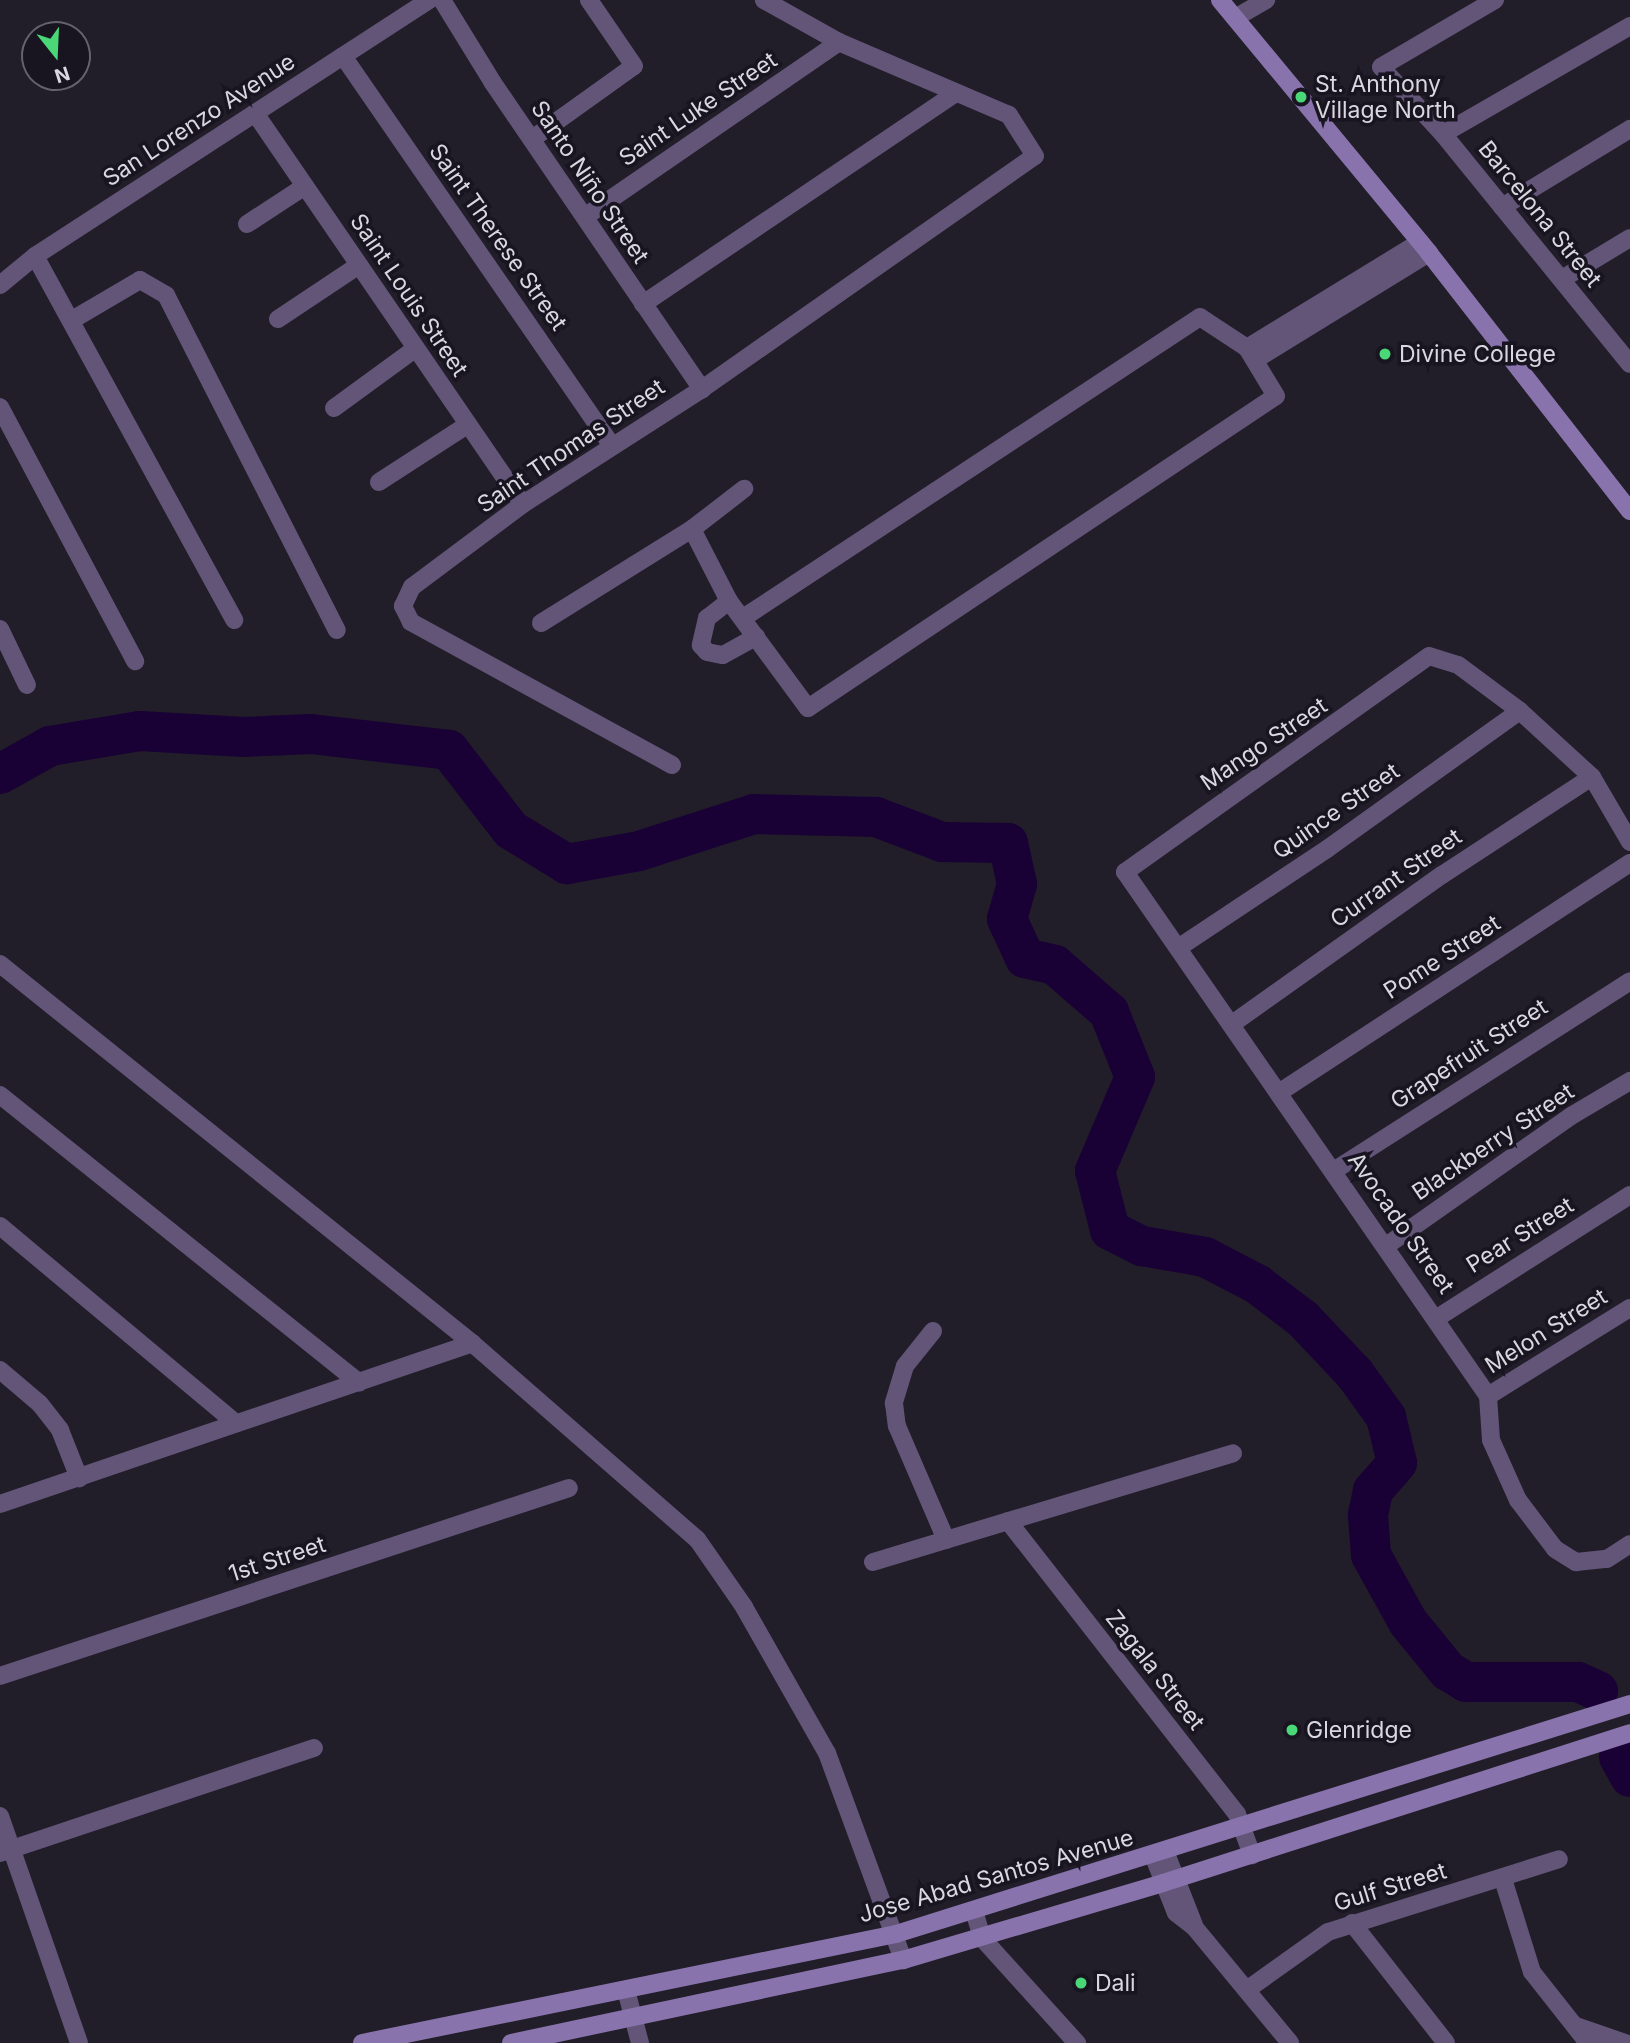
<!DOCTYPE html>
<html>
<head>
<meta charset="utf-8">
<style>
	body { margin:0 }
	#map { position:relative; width:1630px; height:2043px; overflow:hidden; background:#211d29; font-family:Inter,sans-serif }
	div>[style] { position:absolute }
	.river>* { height:40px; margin:-20px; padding:0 20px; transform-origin:20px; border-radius:20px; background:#190035 }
	.street>* { height:18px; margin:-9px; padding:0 9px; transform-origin:9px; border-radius:9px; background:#625578 }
	.secondary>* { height:18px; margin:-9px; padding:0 9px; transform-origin:9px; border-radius:9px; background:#8873ac }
	.dots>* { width:19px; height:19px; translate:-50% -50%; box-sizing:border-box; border:4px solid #181420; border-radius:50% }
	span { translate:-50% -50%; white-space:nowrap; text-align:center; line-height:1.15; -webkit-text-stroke:7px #181420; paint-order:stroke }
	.poi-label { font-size:23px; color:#d9d7df }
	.left { translate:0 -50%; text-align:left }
	.street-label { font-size:23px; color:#d9d7df }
	.north { position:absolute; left:21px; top:21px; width:70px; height:70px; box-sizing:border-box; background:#181420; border:2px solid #65626c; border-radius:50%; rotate:162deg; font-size:19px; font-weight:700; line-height:28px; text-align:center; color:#d9d7df }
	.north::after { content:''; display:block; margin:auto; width:24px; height:32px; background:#49d778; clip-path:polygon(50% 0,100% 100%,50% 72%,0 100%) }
</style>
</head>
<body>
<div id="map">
	<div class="river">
		<i style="left:0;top:774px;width:57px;rotate:-29.2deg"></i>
		<i style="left:50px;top:746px;width:91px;rotate:-9.5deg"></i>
		<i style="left:140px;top:731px;width:104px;rotate:3.3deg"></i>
		<i style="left:244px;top:737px;width:67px;rotate:-2.6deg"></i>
		<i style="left:311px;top:734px;width:139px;rotate:6.6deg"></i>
		<i style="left:449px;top:750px;width:101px;rotate:52.2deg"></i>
		<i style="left:511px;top:830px;width:66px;rotate:31.3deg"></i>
		<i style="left:567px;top:864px;width:73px;rotate:-10.2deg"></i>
		<i style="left:639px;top:851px;width:121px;rotate:-17.8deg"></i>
		<i style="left:754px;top:814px;width:122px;rotate:1.4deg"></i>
		<i style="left:876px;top:817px;width:71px;rotate:20.7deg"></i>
		<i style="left:942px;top:842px;width:66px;rotate:0.9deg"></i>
		<i style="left:1008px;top:843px;width:42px;rotate:77.6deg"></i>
		<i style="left:1017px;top:884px;width:36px;rotate:106deg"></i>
		<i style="left:1007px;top:919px;width:43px;rotate:65.2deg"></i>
		<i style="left:1025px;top:958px;width:31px;rotate:13deg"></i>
		<i style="left:1055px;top:965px;width:72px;rotate:41deg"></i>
		<i style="left:1109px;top:1012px;width:70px;rotate:68.2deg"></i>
		<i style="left:1135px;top:1077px;width:102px;rotate:113.1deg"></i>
		<i style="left:1095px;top:1171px;width:61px;rotate:75.7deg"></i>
		<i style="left:1110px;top:1230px;width:36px;rotate:27deg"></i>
		<i style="left:1142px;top:1246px;width:64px;rotate:9.9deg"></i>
		<i style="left:1205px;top:1257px;width:59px;rotate:27.4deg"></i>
		<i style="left:1257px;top:1284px;width:58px;rotate:37.3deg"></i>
		<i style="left:1303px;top:1319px;width:76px;rotate:46.6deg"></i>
		<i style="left:1355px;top:1374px;width:53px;rotate:54.2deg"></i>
		<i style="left:1386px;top:1417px;width:47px;rotate:76.6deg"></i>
		<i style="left:1397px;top:1463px;width:37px;rotate:131deg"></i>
		<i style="left:1373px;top:1491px;width:25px;rotate:102deg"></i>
		<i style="left:1368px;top:1515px;width:40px;rotate:85.7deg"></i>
		<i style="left:1371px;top:1555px;width:77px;rotate:61.1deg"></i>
		<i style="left:1408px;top:1622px;width:63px;rotate:50.8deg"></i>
		<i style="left:1448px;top:1671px;width:21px;rotate:31deg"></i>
		<i style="left:1466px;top:1682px;width:112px"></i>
		<i style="left:1578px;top:1682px;width:22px;rotate:24deg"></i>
		<i style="left:1619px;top:1757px;width:23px;rotate:61deg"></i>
	</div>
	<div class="street">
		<i style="left:442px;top:0;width:97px;rotate:58.4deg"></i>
		<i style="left:493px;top:83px;width:371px;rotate:55.7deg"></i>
		<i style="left:1495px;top:0;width:132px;rotate:149.6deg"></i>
		<i style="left:1381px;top:67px;width:91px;rotate:47.2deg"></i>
		<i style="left:1443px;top:134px;width:296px;rotate:50.9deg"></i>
		<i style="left:1235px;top:18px;width:36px;rotate:-30deg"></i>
		<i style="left:343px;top:56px;width:474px;rotate:55.4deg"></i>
		<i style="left:255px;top:113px;width:474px;rotate:55.6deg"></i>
		<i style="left:1443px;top:134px;width:216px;rotate:-30deg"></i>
		<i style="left:532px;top:139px;width:125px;rotate:-35.6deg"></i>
		<i style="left:634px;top:66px;width:80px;rotate:-124.3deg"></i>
		<i style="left:1502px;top:207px;width:150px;rotate:-31.4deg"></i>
		<i style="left:586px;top:216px;width:307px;rotate:-34.5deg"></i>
		<i style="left:247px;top:224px;width:69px;rotate:-33.2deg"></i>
		<i style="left:35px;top:256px;width:415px;rotate:61.3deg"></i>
		<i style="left:1562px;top:279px;width:79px;rotate:-31.1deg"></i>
		<i style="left:0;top:285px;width:45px;rotate:-39.6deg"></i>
		<i style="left:35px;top:256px;width:470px;rotate:-33deg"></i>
		<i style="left:643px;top:304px;width:374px;rotate:-34deg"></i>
		<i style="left:278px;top:319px;width:97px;rotate:-33.7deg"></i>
		<i style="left:72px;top:320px;width:79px;rotate:-30.5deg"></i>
		<i style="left:140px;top:280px;width:30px;rotate:30deg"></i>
		<i style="left:166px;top:295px;width:376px;rotate:63deg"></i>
		<i style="left:1247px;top:348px;width:203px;rotate:-31.5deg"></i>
		<i style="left:1255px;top:360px;width:204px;rotate:-31.6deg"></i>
		<i style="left:0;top:407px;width:288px;rotate:62deg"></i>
		<i style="left:334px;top:408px;width:100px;rotate:-36.1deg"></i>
		<i style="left:379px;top:482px;width:105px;rotate:-32.9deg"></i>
		<i style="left:692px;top:529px;width:81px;rotate:62.8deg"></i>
		<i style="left:729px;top:601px;width:133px;rotate:53.6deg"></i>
		<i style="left:808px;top:708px;width:562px;rotate:-33.69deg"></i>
		<i style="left:1276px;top:396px;width:56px;rotate:-121.1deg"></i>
		<i style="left:1247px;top:348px;width:56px;rotate:-146.6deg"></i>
		<i style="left:1200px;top:317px;width:547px;rotate:146.63deg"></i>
		<i style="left:729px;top:601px;width:28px;rotate:142deg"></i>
		<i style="left:707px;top:618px;width:28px;rotate:103deg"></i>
		<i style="left:701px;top:645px;width:9px;rotate:49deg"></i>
		<i style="left:707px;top:652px;width:16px;rotate:11deg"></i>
		<i style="left:723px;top:655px;width:38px;rotate:-29deg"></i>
		<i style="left:541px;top:623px;width:178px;rotate:-31.9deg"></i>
		<i style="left:692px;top:529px;width:66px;rotate:-37.6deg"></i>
		<i style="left:0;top:629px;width:62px;rotate:64.3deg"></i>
		<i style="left:672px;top:765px;width:298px;rotate:-151.3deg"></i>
		<i style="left:411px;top:622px;width:18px;rotate:-117deg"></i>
		<i style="left:403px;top:606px;width:21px;rotate:-65deg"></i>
		<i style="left:412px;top:587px;width:139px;rotate:-36.8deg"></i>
		<i style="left:523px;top:504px;width:213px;rotate:-32.7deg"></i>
		<i style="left:702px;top:389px;width:406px;rotate:-35deg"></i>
		<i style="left:1035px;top:156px;width:49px;rotate:-122.4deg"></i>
		<i style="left:1009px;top:115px;width:185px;rotate:-156.8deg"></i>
		<i style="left:839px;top:42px;width:86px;rotate:-150.8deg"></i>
		<i style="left:1630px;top:842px;width:75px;rotate:-120.3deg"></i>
		<i style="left:1592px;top:777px;width:98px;rotate:-137.5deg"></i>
		<i style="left:1520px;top:711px;width:77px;rotate:-143.4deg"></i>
		<i style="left:1458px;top:665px;width:30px;rotate:-163deg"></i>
		<i style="left:1429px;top:656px;width:373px;rotate:144.6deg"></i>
		<i style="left:1125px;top:872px;width:637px;rotate:55.29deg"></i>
		<i style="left:1488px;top:1396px;width:44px;rotate:86.1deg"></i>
		<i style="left:1491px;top:1440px;width:66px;rotate:65.8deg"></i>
		<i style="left:1518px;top:1500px;width:61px;rotate:52.9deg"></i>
		<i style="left:1555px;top:1549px;width:25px;rotate:32deg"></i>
		<i style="left:1576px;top:1562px;width:31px;rotate:-6deg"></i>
		<i style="left:1607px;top:1559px;width:27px;rotate:-33deg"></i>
		<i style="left:1178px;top:948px;width:179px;rotate:-33.6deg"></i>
		<i style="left:1327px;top:849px;width:237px;rotate:-35.6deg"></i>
		<i style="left:0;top:964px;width:605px;rotate:38.76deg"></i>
		<i style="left:472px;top:1343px;width:298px;rotate:41.1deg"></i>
		<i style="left:697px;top:1539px;width:83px;rotate:55.3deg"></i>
		<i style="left:744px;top:1607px;width:168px;rotate:60.4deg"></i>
		<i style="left:827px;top:1753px;width:221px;rotate:69.8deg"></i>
		<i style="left:1232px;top:1024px;width:257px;rotate:-35.4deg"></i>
		<i style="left:1442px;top:875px;width:179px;rotate:-33.2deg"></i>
		<i style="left:1280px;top:1092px;width:418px;rotate:-33.2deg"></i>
		<i style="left:0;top:1095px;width:460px;rotate:38.7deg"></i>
		<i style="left:1335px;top:1170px;width:350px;rotate:-32.6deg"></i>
		<i style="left:0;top:1226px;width:307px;rotate:39.9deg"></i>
		<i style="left:1386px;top:1246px;width:226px;rotate:-35.1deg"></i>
		<i style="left:1571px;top:1116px;width:69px;rotate:-30.7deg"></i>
		<i style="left:1437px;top:1318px;width:229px;rotate:-32.5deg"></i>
		<i style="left:933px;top:1331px;width:45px;rotate:128.7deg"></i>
		<i style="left:905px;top:1366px;width:39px;rotate:107deg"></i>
		<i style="left:894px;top:1403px;width:23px;rotate:83deg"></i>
		<i style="left:897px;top:1426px;width:124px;rotate:66.7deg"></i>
		<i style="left:0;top:1370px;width:52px;rotate:40.4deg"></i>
		<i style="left:40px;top:1404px;width:33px;rotate:52deg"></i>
		<i style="left:60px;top:1430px;width:52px;rotate:68.4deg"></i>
		<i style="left:1488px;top:1396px;width:167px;rotate:-31.8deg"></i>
		<i style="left:0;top:1504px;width:499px;rotate:-18.8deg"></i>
		<i style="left:1008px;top:1521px;width:372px;rotate:52deg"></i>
		<i style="left:1237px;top:1814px;width:44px;rotate:69.9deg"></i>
		<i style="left:873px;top:1562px;width:376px;rotate:-16.8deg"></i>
		<i style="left:0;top:1676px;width:599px;rotate:-18.28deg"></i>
		<i style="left:0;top:1816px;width:240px;rotate:70.8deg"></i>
		<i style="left:1165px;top:1851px;width:79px;rotate:68.6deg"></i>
		<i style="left:0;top:1853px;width:331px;rotate:-18.5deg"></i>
		<i style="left:1153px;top:1855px;width:62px;rotate:68.4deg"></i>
		<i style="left:1176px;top:1913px;width:24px;rotate:38deg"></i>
		<i style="left:1195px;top:1928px;width:149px;rotate:50.4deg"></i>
		<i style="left:1503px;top:1879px;width:97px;rotate:72.7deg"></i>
		<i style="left:1532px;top:1972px;width:90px;rotate:51.7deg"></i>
		<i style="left:974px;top:1911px;width:28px;rotate:73deg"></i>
		<i style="left:982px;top:1938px;width:142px;rotate:47.9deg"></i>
		<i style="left:1352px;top:1923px;width:152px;rotate:51.9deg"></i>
		<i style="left:1248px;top:1989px;width:98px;rotate:-35.5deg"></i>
		<i style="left:1328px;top:1932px;width:242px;rotate:-17.5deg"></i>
		<i style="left:626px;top:1990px;width:55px;rotate:75.2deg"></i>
		<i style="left:1576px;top:2026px;width:52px;rotate:19.1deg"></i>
	</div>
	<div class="secondary">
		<i style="left:1220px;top:0;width:328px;rotate:50.4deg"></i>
		<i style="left:1429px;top:253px;width:327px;rotate:52.1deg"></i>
		<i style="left:362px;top:2043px;width:545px;rotate:-11.54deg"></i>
		<i style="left:896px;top:1934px;width:769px;rotate:-17.4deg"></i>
		<i style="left:511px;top:2043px;width:401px;rotate:-12deg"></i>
		<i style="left:903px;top:1960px;width:271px;rotate:-16.5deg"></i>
		<i style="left:1163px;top:1883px;width:490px;rotate:-17.8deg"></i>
	</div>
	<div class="dots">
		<i style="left:1301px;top:97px;background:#49d778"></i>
		<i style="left:1385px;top:354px;background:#49d778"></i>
		<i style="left:1292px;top:1730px;background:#49d778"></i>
		<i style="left:1081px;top:1983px;background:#49d778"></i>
	</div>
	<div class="poi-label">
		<span class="left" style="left:1315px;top:97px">St. Anthony<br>Village North</span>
		<span class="left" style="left:1399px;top:354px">Divine College</span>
		<span class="left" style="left:1306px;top:1730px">Glenridge</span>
		<span class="left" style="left:1095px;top:1983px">Dali</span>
	</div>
	<div class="street-label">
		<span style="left:698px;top:109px;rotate:-34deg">Saint Luke Street</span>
		<span style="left:199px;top:120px;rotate:-33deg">San Lorenzo Avenue</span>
		<span style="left:590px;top:182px;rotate:56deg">Santo Niño Street</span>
		<span style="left:1540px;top:214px;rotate:51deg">Barcelona Street</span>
		<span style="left:498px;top:237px;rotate:55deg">Saint Therese Street</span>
		<span style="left:409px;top:295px;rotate:56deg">Saint Louis Street</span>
		<span style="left:571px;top:446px;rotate:-34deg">Saint Thomas Street</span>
		<span style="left:1264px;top:744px;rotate:-34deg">Mango Street</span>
		<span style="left:1336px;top:811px;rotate:-35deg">Quince Street</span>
		<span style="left:1396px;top:878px;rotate:-35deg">Currant Street</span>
		<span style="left:1442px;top:957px;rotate:-33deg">Pome Street</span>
		<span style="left:1469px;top:1054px;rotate:-33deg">Grapefruit Street</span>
		<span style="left:1493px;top:1142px;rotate:-34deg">Blackberry Street</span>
		<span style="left:1401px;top:1223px;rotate:55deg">Avocado Street</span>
		<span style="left:1520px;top:1235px;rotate:-32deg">Pear Street</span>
		<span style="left:1546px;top:1331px;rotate:-32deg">Melon Street</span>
		<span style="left:277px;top:1559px;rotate:-18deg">1st Street</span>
		<span style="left:1155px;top:1670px;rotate:52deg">Zagala Street</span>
		<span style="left:996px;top:1876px;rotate:-16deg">Jose Abad Santos Avenue</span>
		<span style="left:1390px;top:1887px;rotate:-17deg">Gulf Street</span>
	</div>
	<div class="north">N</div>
</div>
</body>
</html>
